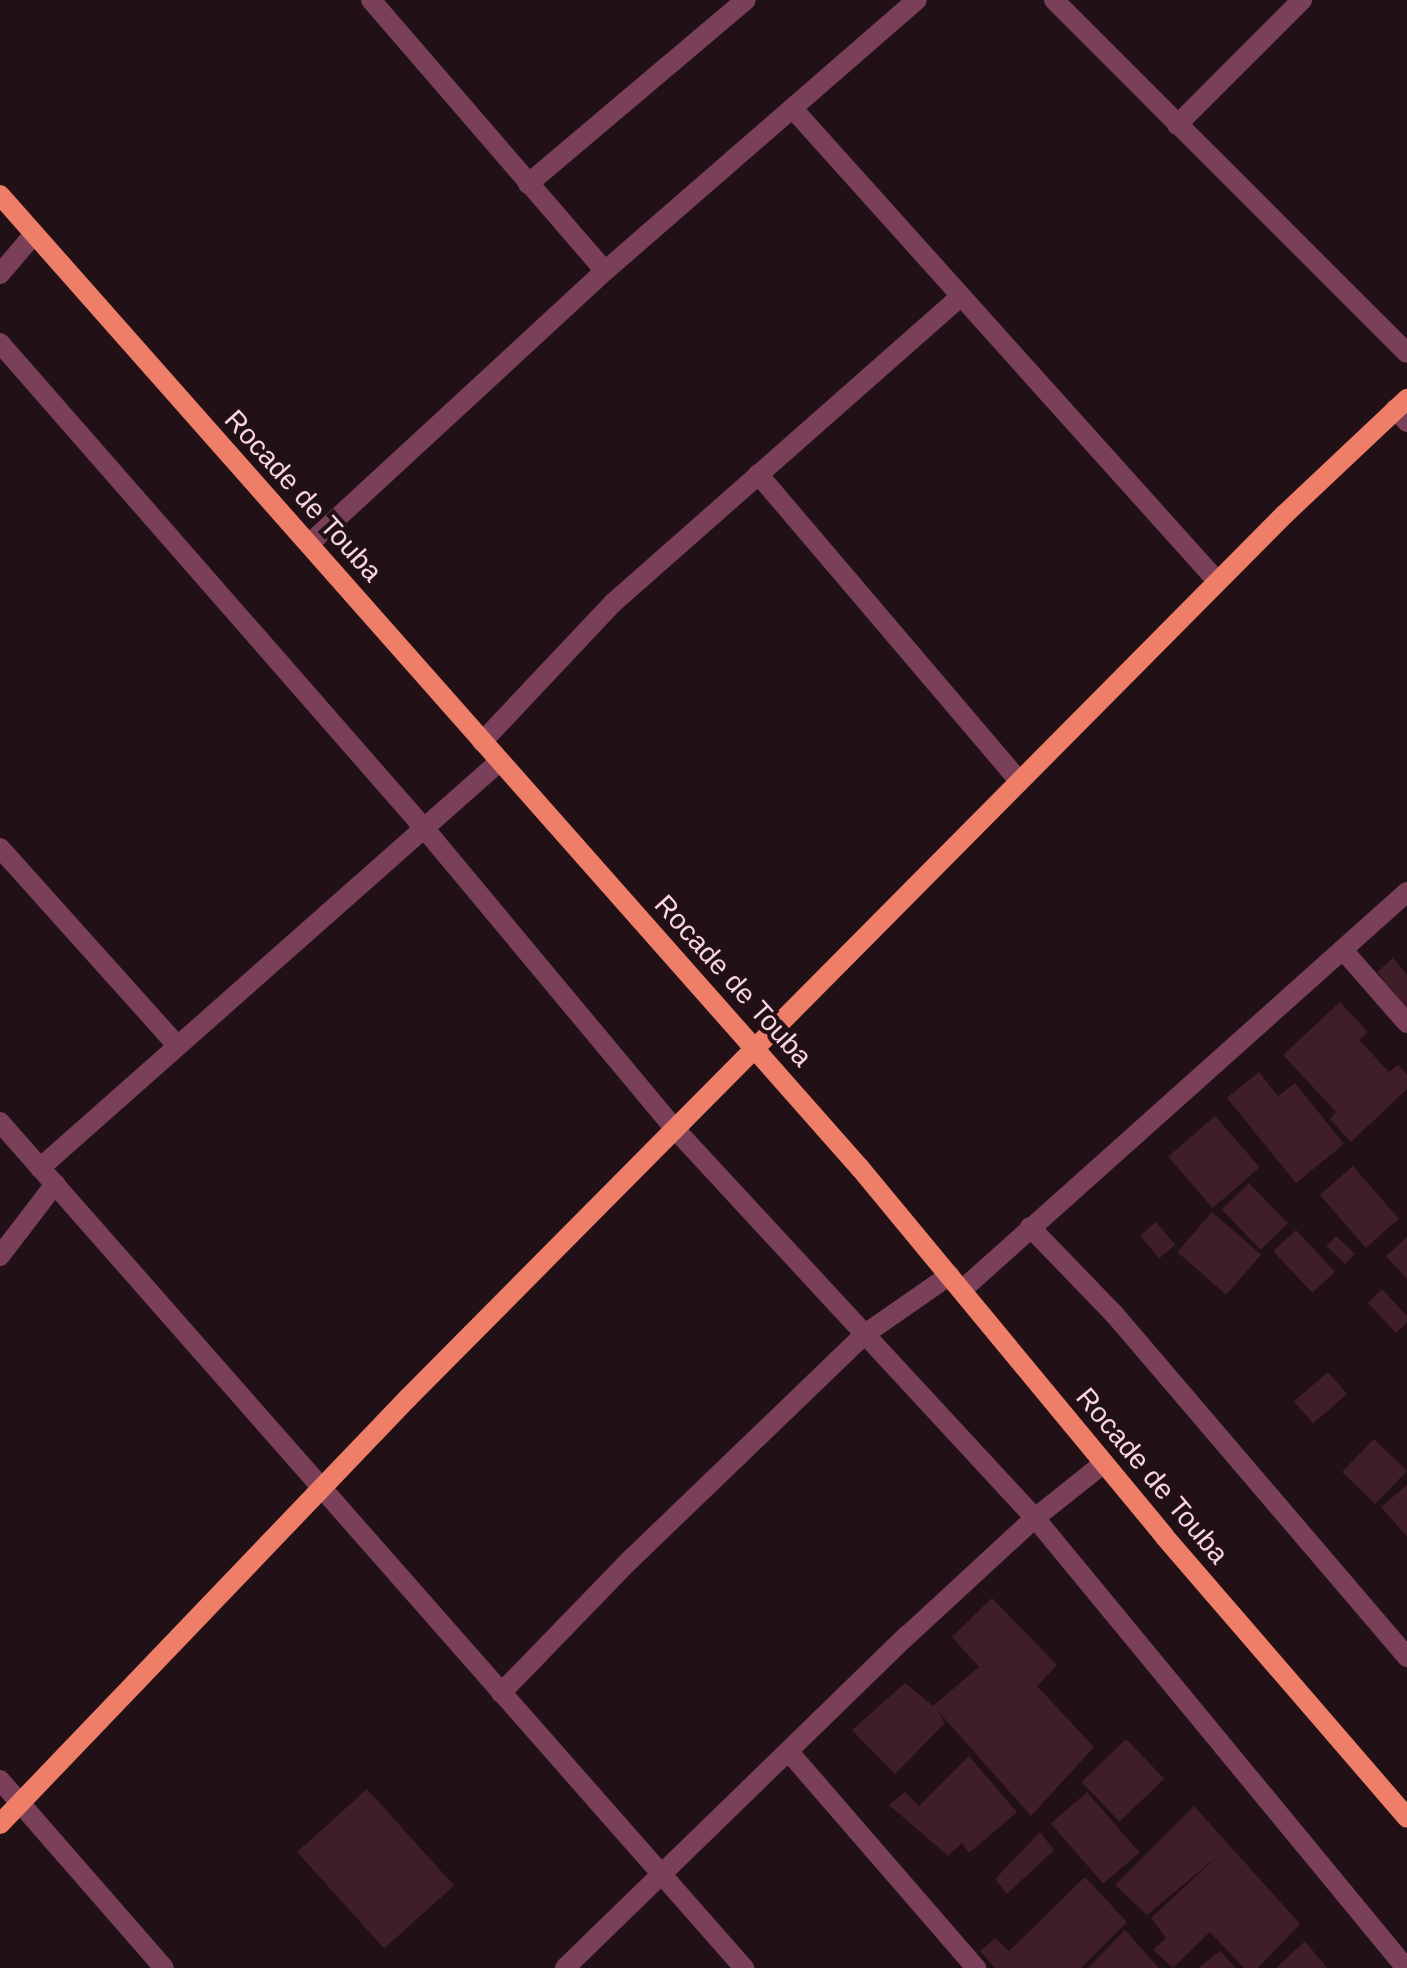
<!DOCTYPE html>
<html>
<head>
<meta charset="utf-8">
<style>
	body { margin:0 }
	#map { position:relative; width:1407px; height:1968px; overflow:hidden; background:#211015; font-family:Arial,sans-serif }
	div>[style] { position:absolute }
	.building>* { inset:0; background:#3f1e27; transform-origin:0 0 }
	.minor>* { height:20px; margin:-10px; padding:0 10px; transform-origin:10px; border-radius:10px; background:#7a4059 }
	.major>* { height:20px; margin:-10px; padding:0 10px; transform-origin:10px; border-radius:10px; background:#ee7e68 }
	span { translate:-50% -50%; white-space:nowrap; text-align:center; line-height:1.15; -webkit-text-stroke:8px #211015; paint-order:stroke }
	.street-label { font-size:28px; color:#fad4e1 }
</style>
</head>
<body>
<div id="map">
	<div class="building">
		<i style="clip-path:polygon(1393px 958px,1407px 975px,1407px 1009px,1377px 972px)"></i>
		<i style="clip-path:polygon(1340px 1002px,1368px 1032px,1359px 1040px,1389px 1072px,1398px 1065px,1407px 1074px,1407px 1089px,1351px 1142px,1330px 1119px,1336px 1112px,1283px 1055px)"></i>
		<i style="clip-path:polygon(1259px 1072px,1278px 1096px,1295px 1083px,1344px 1144px,1296px 1183px,1227px 1098px)"></i>
		<i style="left:1215px;top:1116px;width:68px;height:62px;rotate:49deg"></i>
		<i style="left:1353px;top:1166px;width:70px;height:44px;rotate:49deg"></i>
		<i style="left:1249px;top:1183px;width:56px;height:38px;rotate:46deg"></i>
		<i style="left:1212px;top:1212px;width:65px;height:53px;rotate:41deg"></i>
		<i style="left:1156px;top:1222px;width:30px;height:21px;rotate:50deg"></i>
		<i style="left:1296px;top:1230px;width:57px;height:31px;rotate:47deg"></i>
		<i style="left:1336px;top:1236px;width:26px;height:14px;rotate:43deg"></i>
		<i style="clip-path:polygon(1407px 1237px,1407px 1279px,1386px 1256px)"></i>
		<i style="clip-path:polygon(1382px 1289px,1407px 1316px,1407px 1323px,1396px 1333px,1368px 1303px)"></i>
		<i style="left:1328px;top:1372px;width:29px;height:45px;rotate:49deg"></i>
		<i style="left:1374px;top:1439px;width:46px;height:46px;rotate:44deg"></i>
		<i style="clip-path:polygon(1407px 1485px,1407px 1537px,1381px 1507px)"></i>
		<i style="clip-path:polygon(992px 1598px,1057px 1665px,1037px 1686px,1094px 1747px,1031px 1816px,937px 1710px,945px 1723px,895px 1774px,852px 1730px,905px 1683px,933px 1706px,979px 1667px,952px 1637px)"></i>
		<i style="left:1126px;top:1739px;width:55px;height:62px;rotate:46deg"></i>
		<i style="clip-path:polygon(969px 1756px,1017px 1812px,969px 1853px,962px 1843px,948px 1856px,889px 1805px,905px 1792px,919px 1806px)"></i>
		<i style="left:367px;top:1789px;width:130px;height:94px;rotate:48deg"></i>
		<i style="left:1087px;top:1792px;width:80px;height:48px;rotate:49deg"></i>
		<i style="clip-path:polygon(1194px 1806px,1300px 1924px,1258px 1968px,1244px 1968px,1210px 1932px,1173px 1968px,1153px 1950px,1166px 1938px,1151px 1918px,1219px 1855px,1147px 1915px,1115px 1885px)"></i>
		<i style="clip-path:polygon(1040px 1832px,1054px 1850px,1007px 1894px,995px 1879px)"></i>
		<i style="clip-path:polygon(1085px 1877px,1127px 1922px,1081px 1968px,995px 1968px,980px 1951px,995px 1938px,1009px 1951px)"></i>
		<i style="clip-path:polygon(1125px 1930px,1159px 1968px,1088px 1968px)"></i>
		<i style="clip-path:polygon(1305px 1941px,1327px 1968px,1276px 1968px)"></i>
		<i style="clip-path:polygon(1220px 1951px,1236px 1968px,1198px 1968px)"></i>
	</div>
	<div class="minor">
		<i style="left:371px;top:0;width:358px;rotate:49.2deg"></i>
		<i style="left:1054px;top:0;width:499px;rotate:45deg"></i>
		<i style="left:794px;top:110px;width:634px;rotate:48.07deg"></i>
		<i style="left:1177px;top:125px;width:177px;rotate:-45deg"></i>
		<i style="left:528px;top:184px;width:285px;rotate:-40.2deg"></i>
		<i style="left:0;top:274px;width:52px;rotate:-49.6deg"></i>
		<i style="left:0;top:343px;width:644px;rotate:48.84deg"></i>
		<i style="left:424px;top:828px;width:392px;rotate:50.2deg"></i>
		<i style="left:675px;top:1129px;width:530px;rotate:47.22deg"></i>
		<i style="left:1035px;top:1518px;width:583px;rotate:50.5deg"></i>
		<i style="left:1395px;top:409px;width:18px;rotate:47deg"></i>
		<i style="left:758px;top:474px;width:403px;rotate:49.6deg"></i>
		<i style="left:309px;top:544px;width:403px;rotate:-42.7deg"></i>
		<i style="left:605px;top:271px;width:413px;rotate:-41deg"></i>
		<i style="left:482px;top:742px;width:191px;rotate:-46.7deg"></i>
		<i style="left:613px;top:603px;width:463px;rotate:-41.4deg"></i>
		<i style="left:0;top:848px;width:265px;rotate:48.1deg"></i>
		<i style="left:1343px;top:950px;width:97px;rotate:48.8deg"></i>
		<i style="left:0;top:1122px;width:1127px;rotate:48.67deg"></i>
		<i style="left:40px;top:1168px;width:614px;rotate:-41.5deg"></i>
		<i style="left:1030px;top:1227px;width:122px;rotate:46deg"></i>
		<i style="left:1115px;top:1315px;width:450px;rotate:49.5deg"></i>
		<i style="left:0;top:1256px;width:91px;rotate:-52.6deg"></i>
		<i style="left:963px;top:1289px;width:596px;rotate:-41.8deg"></i>
		<i style="left:501px;top:1693px;width:184px;rotate:-45.9deg"></i>
		<i style="left:629px;top:1561px;width:327px;rotate:-43.9deg"></i>
		<i style="left:865px;top:1334px;width:103px;rotate:-34.8deg"></i>
		<i style="left:789px;top:1752px;width:286px;rotate:49.1deg"></i>
		<i style="left:0;top:1780px;width:249px;rotate:48.9deg"></i>
		<i style="left:565px;top:1968px;width:478px;rotate:-44.2deg"></i>
		<i style="left:908px;top:1635px;width:173px;rotate:-42.7deg"></i>
		<i style="left:1035px;top:1518px;width:88px;rotate:-38.6deg"></i>
	</div>
	<div class="major">
		<i style="left:0;top:195px;width:1299px;rotate:48.53deg"></i>
		<i style="left:860px;top:1168px;width:477px;rotate:50.4deg"></i>
		<i style="left:1164px;top:1536px;width:372px;rotate:49.2deg"></i>
		<i style="left:0;top:1824px;width:590px;rotate:-46.24deg"></i>
		<i style="left:408px;top:1398px;width:1245px;rotate:-45.23deg"></i>
		<i style="left:1285px;top:514px;width:168px;rotate:-43.3deg"></i>
	</div>
	<div class="street-label">
		<span style="left:303px;top:496px;rotate:48deg">Rocade de Touba</span>
		<span style="left:733px;top:981px;rotate:48deg">Rocade de Touba</span>
		<span style="left:1152px;top:1476px;rotate:50deg">Rocade de Touba</span>
	</div>
</div>
</body>
</html>
